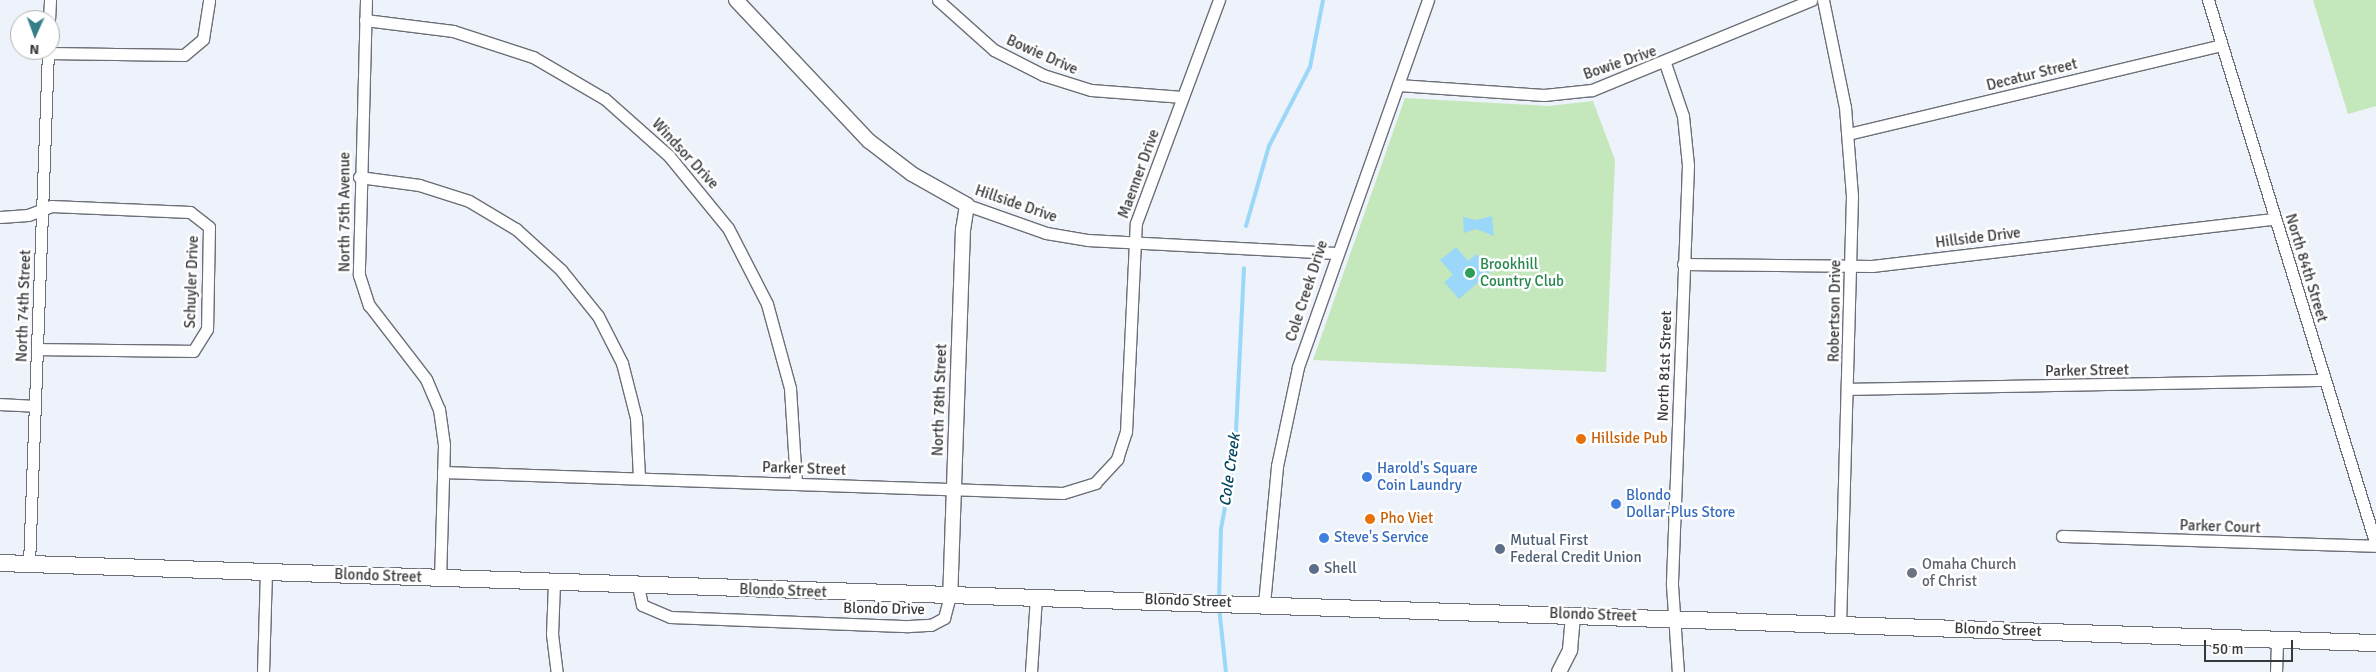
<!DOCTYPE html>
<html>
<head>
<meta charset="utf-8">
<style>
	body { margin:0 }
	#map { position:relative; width:2376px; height:672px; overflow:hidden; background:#eef2fb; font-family:Signika,sans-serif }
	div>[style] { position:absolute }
	.green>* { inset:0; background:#c4e7bb }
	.water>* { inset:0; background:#9bd7f9 }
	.stream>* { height:4px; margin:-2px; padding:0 2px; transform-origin:2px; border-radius:2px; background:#9bd7f9 }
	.roads { filter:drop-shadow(1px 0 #6c6f77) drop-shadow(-1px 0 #6c6f77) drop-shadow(0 1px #6c6f77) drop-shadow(0 -1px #6c6f77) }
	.minor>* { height:11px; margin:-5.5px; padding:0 5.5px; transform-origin:5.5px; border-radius:5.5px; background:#fff }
	.tertiary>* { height:14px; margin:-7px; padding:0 7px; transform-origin:7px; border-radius:7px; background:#fff }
	.secondary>* { height:16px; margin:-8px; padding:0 8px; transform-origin:8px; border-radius:8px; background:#fff }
	.dots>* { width:14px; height:14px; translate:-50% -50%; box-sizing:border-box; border:2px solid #fff; border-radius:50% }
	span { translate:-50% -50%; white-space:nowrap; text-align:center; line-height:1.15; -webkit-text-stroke:5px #fff; paint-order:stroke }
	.street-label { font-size:15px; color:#38393c }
	.leisure-label { font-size:15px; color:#27864d }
	.left { translate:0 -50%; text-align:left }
	.food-label { font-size:15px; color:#c56008 }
	.shop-label { font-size:15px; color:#366cbe }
	.service-label { font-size:15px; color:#4e5e75 }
	.worship-label { font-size:15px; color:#5b616d }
	.water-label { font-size:16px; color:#044763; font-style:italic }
	.north { position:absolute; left:10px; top:10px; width:50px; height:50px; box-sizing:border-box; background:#fff; border:1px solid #afb0b1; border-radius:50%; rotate:182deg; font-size:14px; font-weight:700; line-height:20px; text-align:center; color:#38393c }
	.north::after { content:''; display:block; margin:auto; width:18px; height:22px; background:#377f86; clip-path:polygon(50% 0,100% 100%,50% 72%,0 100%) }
	.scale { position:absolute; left:2204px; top:640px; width:89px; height:22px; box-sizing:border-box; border:2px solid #38393c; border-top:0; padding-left:6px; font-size:15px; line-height:18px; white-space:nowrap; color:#38393c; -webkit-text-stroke:4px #fff; paint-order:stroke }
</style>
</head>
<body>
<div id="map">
	<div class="green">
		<i style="clip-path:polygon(2313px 0,2376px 0,2376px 106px,2348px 114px)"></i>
		<i style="clip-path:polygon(1405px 98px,1549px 106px,1593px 101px,1615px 160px,1606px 372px,1313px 360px)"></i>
	</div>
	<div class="water">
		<i style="clip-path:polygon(1492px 216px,1494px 236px,1476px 229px,1464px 233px,1463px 217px,1476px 220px)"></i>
		<i style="clip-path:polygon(1456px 247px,1468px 261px,1477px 254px,1491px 271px,1459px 299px,1444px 282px,1453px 275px,1440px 260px)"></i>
	</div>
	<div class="stream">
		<i style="left:1246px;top:226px;width:83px;rotate:-74deg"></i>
		<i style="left:1269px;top:146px;width:89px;rotate:-62.6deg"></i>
		<i style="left:1310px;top:67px;width:68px;rotate:-79deg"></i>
		<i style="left:1219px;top:600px;width:71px;rotate:-88.4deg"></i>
		<i style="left:1221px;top:529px;width:78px;rotate:-79.7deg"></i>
		<i style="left:1235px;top:452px;width:184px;rotate:-87.2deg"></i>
		<i style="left:1219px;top:607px;width:65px;rotate:83.9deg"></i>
	</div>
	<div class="roads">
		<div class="minor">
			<i style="left:366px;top:0;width:275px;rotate:91.5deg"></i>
			<i style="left:359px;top:275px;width:32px;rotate:72deg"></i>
			<i style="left:369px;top:305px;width:93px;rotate:52.4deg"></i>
			<i style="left:426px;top:379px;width:33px;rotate:67deg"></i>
			<i style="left:439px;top:409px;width:36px;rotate:82deg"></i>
			<i style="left:444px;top:445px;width:134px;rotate:91.7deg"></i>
			<i style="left:938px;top:0;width:75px;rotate:41.8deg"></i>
			<i style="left:994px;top:50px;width:55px;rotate:27deg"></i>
			<i style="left:1043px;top:75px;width:50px;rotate:17.4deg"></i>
			<i style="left:1091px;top:90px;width:92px;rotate:4.4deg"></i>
			<i style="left:1823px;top:0;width:109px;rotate:78.4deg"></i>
			<i style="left:1845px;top:107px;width:89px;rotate:85.5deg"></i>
			<i style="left:1852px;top:196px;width:429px;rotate:91.6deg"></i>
			<i style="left:2208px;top:0;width:570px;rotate:72.87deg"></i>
			<i style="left:49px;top:20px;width:20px;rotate:-87deg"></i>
			<i style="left:365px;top:20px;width:89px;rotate:7.1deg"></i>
			<i style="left:453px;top:31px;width:84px;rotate:18deg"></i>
			<i style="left:533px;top:57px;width:83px;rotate:30.3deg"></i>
			<i style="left:605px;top:99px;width:86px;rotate:41.7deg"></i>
			<i style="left:669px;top:156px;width:93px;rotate:50.7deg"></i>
			<i style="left:728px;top:228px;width:85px;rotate:62.8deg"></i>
			<i style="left:767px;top:304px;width:87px;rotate:74.7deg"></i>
			<i style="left:790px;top:388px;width:95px;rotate:86.4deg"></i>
			<i style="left:48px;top:53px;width:136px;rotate:0.8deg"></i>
			<i style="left:184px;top:55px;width:25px;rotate:-40deg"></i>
			<i style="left:203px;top:39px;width:39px;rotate:-81deg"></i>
			<i style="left:1665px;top:63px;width:56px;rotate:71.2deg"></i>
			<i style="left:1683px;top:116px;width:49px;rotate:84.2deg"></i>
			<i style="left:1688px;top:165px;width:420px;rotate:92.2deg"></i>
			<i style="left:1672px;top:585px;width:87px;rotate:86.1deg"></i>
			<i style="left:1398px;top:85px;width:146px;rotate:3.9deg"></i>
			<i style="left:1544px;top:95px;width:48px;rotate:-5.9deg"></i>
			<i style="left:1592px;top:90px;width:237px;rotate:-22.3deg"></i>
			<i style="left:1848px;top:134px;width:384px;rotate:-13.4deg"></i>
			<i style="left:359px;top:177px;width:61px;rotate:7.6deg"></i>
			<i style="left:419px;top:185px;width:52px;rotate:17.7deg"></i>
			<i style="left:469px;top:201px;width:55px;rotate:30.8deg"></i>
			<i style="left:516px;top:229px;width:61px;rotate:42.3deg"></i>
			<i style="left:561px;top:270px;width:59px;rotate:51.2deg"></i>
			<i style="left:598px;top:316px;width:53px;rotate:62.9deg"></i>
			<i style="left:622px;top:363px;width:57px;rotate:75.7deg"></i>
			<i style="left:636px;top:418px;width:60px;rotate:87.1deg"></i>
			<i style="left:967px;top:205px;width:84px;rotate:19.5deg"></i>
			<i style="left:1046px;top:233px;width:43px;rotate:9.5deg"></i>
			<i style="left:1088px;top:240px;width:247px;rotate:3deg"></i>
			<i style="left:0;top:217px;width:28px;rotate:-4deg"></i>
			<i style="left:28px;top:215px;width:25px;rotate:-21deg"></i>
			<i style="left:51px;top:206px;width:139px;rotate:2.5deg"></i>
			<i style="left:190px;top:212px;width:24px;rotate:38deg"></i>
			<i style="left:209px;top:227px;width:102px;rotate:91.1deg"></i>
			<i style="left:207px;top:329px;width:26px;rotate:122deg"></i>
			<i style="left:193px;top:351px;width:156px;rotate:-179.3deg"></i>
			<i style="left:1683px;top:264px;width:189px;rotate:0.6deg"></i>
			<i style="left:1872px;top:266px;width:406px;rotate:-6.7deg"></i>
			<i style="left:1849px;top:389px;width:476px;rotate:-1.1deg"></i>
			<i style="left:0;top:404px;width:35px;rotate:3deg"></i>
			<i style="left:443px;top:472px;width:620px;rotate:1.94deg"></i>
			<i style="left:1063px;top:493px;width:34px;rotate:-17deg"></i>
			<i style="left:1095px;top:483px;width:33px;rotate:-47deg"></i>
			<i style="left:1117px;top:459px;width:28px;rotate:-72deg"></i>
			<i style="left:1126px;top:432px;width:209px;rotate:-87.3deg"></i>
			<i style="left:1136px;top:223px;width:238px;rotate:-69.6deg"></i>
			<i style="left:2062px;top:536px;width:314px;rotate:1.8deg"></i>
			<i style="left:29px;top:564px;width:514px;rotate:-87.88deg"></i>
			<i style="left:554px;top:583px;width:51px;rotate:92.2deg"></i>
			<i style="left:552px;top:634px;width:38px;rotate:83deg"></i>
			<i style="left:638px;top:586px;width:19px;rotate:78deg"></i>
			<i style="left:642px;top:605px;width:30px;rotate:23deg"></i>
			<i style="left:670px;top:617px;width:239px;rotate:2.2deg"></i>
			<i style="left:909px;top:626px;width:22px;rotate:-3deg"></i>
			<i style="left:931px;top:625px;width:15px;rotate:-28deg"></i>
			<i style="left:944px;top:618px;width:23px;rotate:-75deg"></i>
			<i style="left:1264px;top:604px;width:139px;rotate:-84.6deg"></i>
			<i style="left:1277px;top:466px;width:101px;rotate:-78deg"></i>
			<i style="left:1298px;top:367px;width:389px;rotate:-70.5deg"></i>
			<i style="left:263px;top:672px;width:100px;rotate:-88.3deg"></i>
			<i style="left:1031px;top:672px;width:75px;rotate:-86.2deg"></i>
			<i style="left:2276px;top:672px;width:32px;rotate:-88deg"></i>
		</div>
		<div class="tertiary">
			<i style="left:736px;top:0;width:194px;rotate:46.7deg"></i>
			<i style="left:869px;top:141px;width:54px;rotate:37.5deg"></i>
			<i style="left:912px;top:174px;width:63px;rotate:29.4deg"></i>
			<i style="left:967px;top:205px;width:24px;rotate:99deg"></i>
			<i style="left:963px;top:229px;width:367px;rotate:92deg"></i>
			<i style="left:1559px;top:672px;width:25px;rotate:-63deg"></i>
			<i style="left:1570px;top:650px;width:35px;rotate:-85deg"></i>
		</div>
		<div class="secondary">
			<i style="left:0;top:563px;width:2377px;rotate:1.93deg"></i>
		</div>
	</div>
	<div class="dots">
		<i style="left:1470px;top:273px;background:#2e9e5b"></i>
		<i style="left:1581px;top:439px;background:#e8710a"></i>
		<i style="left:1367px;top:477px;background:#3f7fe0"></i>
		<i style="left:1616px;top:504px;background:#3f7fe0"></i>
		<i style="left:1370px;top:519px;background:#e8710a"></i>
		<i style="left:1324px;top:538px;background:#3f7fe0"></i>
		<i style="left:1500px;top:549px;background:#5c6f8a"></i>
		<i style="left:1314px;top:569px;background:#5c6f8a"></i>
		<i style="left:1912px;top:573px;background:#6b7280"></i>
	</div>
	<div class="street-label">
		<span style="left:1042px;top:55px;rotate:24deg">Bowie Drive</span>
		<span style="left:1620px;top:63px;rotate:-19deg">Bowie Drive</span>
		<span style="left:2032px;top:75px;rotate:-14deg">Decatur Street</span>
		<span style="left:685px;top:154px;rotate:47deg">Windsor Drive</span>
		<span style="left:1139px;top:174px;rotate:-70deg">Maenner Drive</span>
		<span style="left:1016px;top:204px;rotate:19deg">Hillside Drive</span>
		<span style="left:345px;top:212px;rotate:-90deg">North 75th Avenue</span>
		<span style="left:1978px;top:238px;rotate:-7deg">Hillside Drive</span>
		<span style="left:2306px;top:268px;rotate:73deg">North 84th Street</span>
		<span style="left:192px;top:282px;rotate:-88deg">Schuyler Drive</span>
		<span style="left:1307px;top:291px;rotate:-72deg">Cole Creek Drive</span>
		<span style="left:24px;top:306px;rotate:-88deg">North 74th Street</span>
		<span style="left:1835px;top:311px;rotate:-89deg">Robertson Drive</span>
		<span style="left:1665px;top:366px;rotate:-88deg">North 81st Street</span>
		<span style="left:2087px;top:371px;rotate:-1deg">Parker Street</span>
		<span style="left:940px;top:400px;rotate:-88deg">North 78th Street</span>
		<span style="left:804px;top:469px;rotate:2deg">Parker Street</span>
		<span style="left:2220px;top:527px;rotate:2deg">Parker Court</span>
		<span style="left:378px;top:576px;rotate:2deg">Blondo Street</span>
		<span style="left:783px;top:591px;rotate:2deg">Blondo Street</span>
		<span style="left:1188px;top:601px;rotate:2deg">Blondo Street</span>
		<span style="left:884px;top:609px;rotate:1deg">Blondo Drive</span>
		<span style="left:1593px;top:615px;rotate:2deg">Blondo Street</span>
		<span style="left:1998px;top:630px;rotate:2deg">Blondo Street</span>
	</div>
	<div class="leisure-label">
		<span class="left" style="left:1480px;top:273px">Brookhill<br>Country Club</span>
	</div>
	<div class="food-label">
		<span class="left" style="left:1591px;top:439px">Hillside Pub</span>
		<span class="left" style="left:1380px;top:519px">Pho Viet</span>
	</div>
	<div class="shop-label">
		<span class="left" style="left:1377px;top:477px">Harold's Square<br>Coin Laundry</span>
		<span class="left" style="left:1626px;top:504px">Blondo<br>Dollar-Plus Store</span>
		<span class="left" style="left:1334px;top:538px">Steve's Service</span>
	</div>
	<div class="service-label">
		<span class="left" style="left:1510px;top:549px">Mutual First<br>Federal Credit Union</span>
		<span class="left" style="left:1324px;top:569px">Shell</span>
	</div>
	<div class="worship-label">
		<span class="left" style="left:1922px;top:573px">Omaha Church<br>of Christ</span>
	</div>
	<div class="water-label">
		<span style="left:1230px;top:470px;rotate:-82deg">Cole Creek</span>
	</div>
	<div class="north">N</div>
	<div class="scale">50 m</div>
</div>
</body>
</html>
